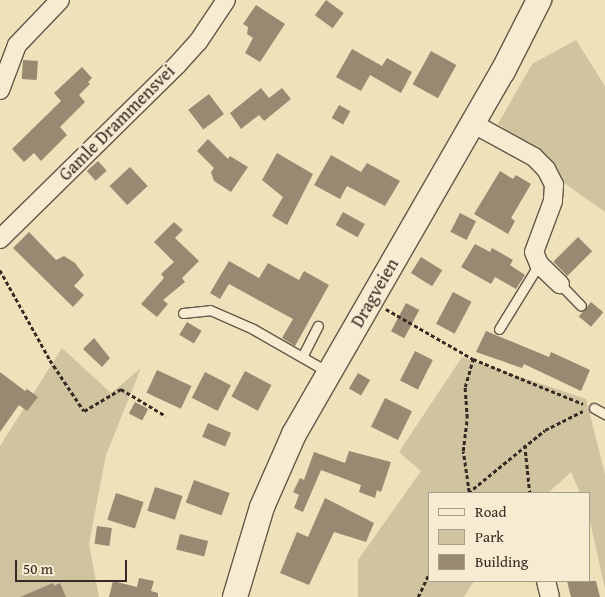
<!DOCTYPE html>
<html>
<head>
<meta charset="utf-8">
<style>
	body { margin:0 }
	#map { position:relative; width:605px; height:597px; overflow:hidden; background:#efe2ba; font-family:"Gentium Book Plus",serif }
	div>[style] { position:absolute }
	.green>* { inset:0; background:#d0c3a0 }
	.building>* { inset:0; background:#978972; transform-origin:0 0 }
	.path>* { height:2.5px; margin-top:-1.25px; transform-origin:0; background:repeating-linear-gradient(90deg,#372923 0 4px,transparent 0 6.5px) }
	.roads { filter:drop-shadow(1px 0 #655749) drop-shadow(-1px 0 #655749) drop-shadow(0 1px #655749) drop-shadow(0 -1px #655749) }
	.service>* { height:9px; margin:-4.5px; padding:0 4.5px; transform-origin:4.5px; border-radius:4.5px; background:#f5ecd2 }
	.minor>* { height:18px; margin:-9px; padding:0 9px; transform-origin:9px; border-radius:9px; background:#f5ecd2 }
	.secondary>* { height:24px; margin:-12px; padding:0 12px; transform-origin:12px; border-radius:12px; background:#f5ecd2 }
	span { translate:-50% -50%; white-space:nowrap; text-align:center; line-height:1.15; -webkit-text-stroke:4px #f5ecd2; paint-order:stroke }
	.street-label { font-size:18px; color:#372923 }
	.legend { position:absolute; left:428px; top:492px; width:162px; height:90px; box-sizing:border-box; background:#f5ecd2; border:1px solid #a99e8c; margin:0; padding:6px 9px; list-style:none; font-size:15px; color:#372923 }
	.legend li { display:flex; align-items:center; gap:10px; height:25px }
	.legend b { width:25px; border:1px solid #a99e8c }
	.scale { position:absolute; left:15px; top:560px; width:112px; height:22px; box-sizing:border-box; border:2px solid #372923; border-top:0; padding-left:6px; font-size:15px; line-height:18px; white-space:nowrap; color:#372923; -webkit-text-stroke:4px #f5ecd2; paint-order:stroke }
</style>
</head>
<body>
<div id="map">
	<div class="green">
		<i style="clip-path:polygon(576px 40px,605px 86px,605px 212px,560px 180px,552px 163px,498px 124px,532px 64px)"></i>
		<i style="clip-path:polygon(62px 348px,111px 393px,141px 368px,106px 455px,89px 544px,99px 597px,0 597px,0 446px)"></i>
		<i style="clip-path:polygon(462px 357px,586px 399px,605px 474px,605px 589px,589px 517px,589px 493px,580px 493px,571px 472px,548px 493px,429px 493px,429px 581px,474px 581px,464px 597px,358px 597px,358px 560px,421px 471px,399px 452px)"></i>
	</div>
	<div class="building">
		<i style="left:326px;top:0;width:22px;height:19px;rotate:36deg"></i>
		<i style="clip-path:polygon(256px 5px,285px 24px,260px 62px,245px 53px,253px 38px,247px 34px,248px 27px,243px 24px)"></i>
		<i style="clip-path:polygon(352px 49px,382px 66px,387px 58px,412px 72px,401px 93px,370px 75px,361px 91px,336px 77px)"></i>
		<i style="left:431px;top:51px;width:29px;height:38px;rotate:29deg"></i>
		<i style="left:23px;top:60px;width:15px;height:19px;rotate:4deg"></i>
		<i style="clip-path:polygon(82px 67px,92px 78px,88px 82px,90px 84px,79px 95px,85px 102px,60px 127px,67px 135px,41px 161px,34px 153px,24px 162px,12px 149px,61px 101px,54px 93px)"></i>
		<i style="clip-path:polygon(261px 88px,269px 98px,282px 88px,291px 99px,264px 121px,259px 115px,241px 129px,230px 113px)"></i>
		<i style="left:209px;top:94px;width:25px;height:26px;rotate:53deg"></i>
		<i style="left:339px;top:105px;width:13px;height:15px;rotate:29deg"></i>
		<i style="clip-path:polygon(208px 139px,228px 159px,230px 156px,248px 167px,231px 192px,214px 181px,211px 172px,214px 168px,197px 151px)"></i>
		<i style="clip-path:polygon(277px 153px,313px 174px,287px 225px,272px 216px,283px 197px,262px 180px)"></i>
		<i style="clip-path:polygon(331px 155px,361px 172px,367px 163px,400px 181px,385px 206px,347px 186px,340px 199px,314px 185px)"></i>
		<i style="left:98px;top:161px;width:13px;height:15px;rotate:48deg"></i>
		<i style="left:130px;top:167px;width:26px;height:28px;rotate:47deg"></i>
		<i style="clip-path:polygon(500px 171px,513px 179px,516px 175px,531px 184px,511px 218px,515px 221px,508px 234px,474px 214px)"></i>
		<i style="left:343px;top:212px;width:25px;height:15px;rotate:29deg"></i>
		<i style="left:460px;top:213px;width:18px;height:21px;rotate:27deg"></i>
		<i style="clip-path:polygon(174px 222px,183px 230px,175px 238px,199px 261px,182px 278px,185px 282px,163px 300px,168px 304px,157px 317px,141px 304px,164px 278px,161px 274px,174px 262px,154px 242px)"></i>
		<i style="clip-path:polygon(29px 232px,56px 260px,64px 256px,75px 263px,84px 275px,74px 286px,84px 295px,73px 307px,13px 248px)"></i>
		<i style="left:578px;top:237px;width:20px;height:35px;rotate:45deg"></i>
		<i style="clip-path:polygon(475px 244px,490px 252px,492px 248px,513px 260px,510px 265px,525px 275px,516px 289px,495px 277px,491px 284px,461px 267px)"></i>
		<i style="left:421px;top:257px;width:25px;height:19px;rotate:32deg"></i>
		<i style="clip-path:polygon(229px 261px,259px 278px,268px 263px,299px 280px,304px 271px,329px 285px,295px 346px,282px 338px,293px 319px,229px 284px,220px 299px,210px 293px)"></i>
		<i style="left:453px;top:292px;width:21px;height:36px;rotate:28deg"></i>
		<i style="left:591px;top:302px;width:16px;height:19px;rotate:40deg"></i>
		<i style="left:406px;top:303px;width:15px;height:32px;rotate:28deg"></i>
		<i style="left:187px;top:322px;width:17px;height:15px;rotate:31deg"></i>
		<i style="clip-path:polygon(486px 331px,549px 357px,551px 352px,590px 370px,581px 391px,524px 364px,522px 368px,476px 352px)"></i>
		<i style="clip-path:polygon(94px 338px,110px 358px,102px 367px,83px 349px)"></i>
		<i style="left:415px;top:351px;width:20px;height:33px;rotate:27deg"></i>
		<i style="left:157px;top:370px;width:38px;height:25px;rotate:25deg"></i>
		<i style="left:245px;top:371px;width:30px;height:29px;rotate:28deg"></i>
		<i style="clip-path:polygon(0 372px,25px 391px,27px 389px,38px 397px,27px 411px,19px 405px,0 432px)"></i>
		<i style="left:205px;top:372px;width:29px;height:29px;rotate:27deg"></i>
		<i style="left:358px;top:373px;width:14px;height:18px;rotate:30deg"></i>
		<i style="left:385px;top:398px;width:30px;height:32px;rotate:26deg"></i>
		<i style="left:135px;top:402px;width:15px;height:13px;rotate:28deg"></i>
		<i style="left:208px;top:423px;width:25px;height:15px;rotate:23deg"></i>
		<i style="clip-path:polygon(349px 451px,391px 462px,381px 492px,377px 490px,375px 498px,359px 492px,361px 485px,321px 470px,303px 512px,294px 508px,299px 495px,293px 492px,300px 478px,304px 480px,314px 452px,345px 463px)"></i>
		<i style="left:194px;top:480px;width:38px;height:24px;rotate:20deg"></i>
		<i style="left:155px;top:487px;width:29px;height:25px;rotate:18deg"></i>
		<i style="left:116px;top:493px;width:29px;height:28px;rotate:18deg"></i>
		<i style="clip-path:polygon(325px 498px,374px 523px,366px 542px,334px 532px,309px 585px,280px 573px,297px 532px,308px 537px)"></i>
		<i style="left:97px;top:526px;width:15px;height:18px;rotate:8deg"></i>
		<i style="left:180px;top:534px;width:29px;height:16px;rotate:14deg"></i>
		<i style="clip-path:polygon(139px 578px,154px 581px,151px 591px,158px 593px,158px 597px,109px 597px,113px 581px,137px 587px)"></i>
		<i style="clip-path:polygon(567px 581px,596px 581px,600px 597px,571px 597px)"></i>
		<i style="clip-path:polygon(53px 583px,54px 586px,60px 583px,66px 597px,20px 597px)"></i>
	</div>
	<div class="path">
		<i style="left:0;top:270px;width:103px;rotate:60.9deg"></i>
		<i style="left:50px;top:360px;width:61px;rotate:56.3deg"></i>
		<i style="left:84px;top:411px;width:43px;rotate:-30.7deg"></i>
		<i style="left:121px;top:389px;width:52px;rotate:31deg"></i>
		<i style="left:386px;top:309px;width:100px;rotate:29.9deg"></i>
		<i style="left:473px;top:359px;width:119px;rotate:22.2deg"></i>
		<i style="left:525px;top:445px;width:48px;rotate:84.1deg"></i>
		<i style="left:469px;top:492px;width:41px;rotate:-98.3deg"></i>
		<i style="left:463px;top:451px;width:33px;rotate:-83deg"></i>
		<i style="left:467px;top:418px;width:31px;rotate:-94deg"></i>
		<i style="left:465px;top:387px;width:29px;rotate:-74deg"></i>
		<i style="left:468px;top:493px;width:99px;rotate:-39.3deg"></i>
		<i style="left:545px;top:430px;width:42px;rotate:-26.6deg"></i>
		<i style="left:418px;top:597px;width:26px;rotate:-65deg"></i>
	</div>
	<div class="roads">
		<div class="service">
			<i style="left:560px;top:284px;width:30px;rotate:46deg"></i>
			<i style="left:183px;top:313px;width:27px;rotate:-6deg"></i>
			<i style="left:210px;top:310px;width:47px;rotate:23.8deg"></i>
			<i style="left:253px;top:329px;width:86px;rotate:29.8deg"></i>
			<i style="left:499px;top:329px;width:76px;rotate:-58.4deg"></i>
			<i style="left:302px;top:357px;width:35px;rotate:-63deg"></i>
			<i style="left:594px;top:408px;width:13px;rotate:29deg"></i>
		</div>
		<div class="minor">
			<i style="left:0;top:90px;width:48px;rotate:-69.3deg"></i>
			<i style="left:17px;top:45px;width:62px;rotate:-46.3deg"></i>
			<i style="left:472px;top:123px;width:71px;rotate:28.7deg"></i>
			<i style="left:534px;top:157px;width:17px;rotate:45deg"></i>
			<i style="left:546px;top:169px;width:18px;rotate:63deg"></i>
			<i style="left:554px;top:185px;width:16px;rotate:94deg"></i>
			<i style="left:553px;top:201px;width:54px;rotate:110.4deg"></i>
			<i style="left:534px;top:252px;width:13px;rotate:67deg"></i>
			<i style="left:539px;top:264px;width:29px;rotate:44deg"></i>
			<i style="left:0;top:239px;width:248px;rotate:-44.5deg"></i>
			<i style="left:177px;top:65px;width:31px;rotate:-48deg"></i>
			<i style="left:198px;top:42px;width:50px;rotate:-56.3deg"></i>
			<i style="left:546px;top:581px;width:16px;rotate:76deg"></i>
		</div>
		<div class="secondary">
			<i style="left:235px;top:597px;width:94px;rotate:-73.3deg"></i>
			<i style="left:262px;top:507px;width:80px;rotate:-66.3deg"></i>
			<i style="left:294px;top:434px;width:419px;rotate:-60.1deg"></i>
			<i style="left:503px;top:71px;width:80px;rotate:-63.1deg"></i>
		</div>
	</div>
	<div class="street-label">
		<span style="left:117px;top:123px;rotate:-45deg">Gamle Drammensvei</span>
		<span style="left:375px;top:293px;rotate:-60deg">Dragveien</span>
	</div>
	<ul class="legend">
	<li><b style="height:6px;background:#f5ecd2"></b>Road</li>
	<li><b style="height:14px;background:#d0c3a0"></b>Park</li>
	<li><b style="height:14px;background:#978972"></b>Building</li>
	</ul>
	<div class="scale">50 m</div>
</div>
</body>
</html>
